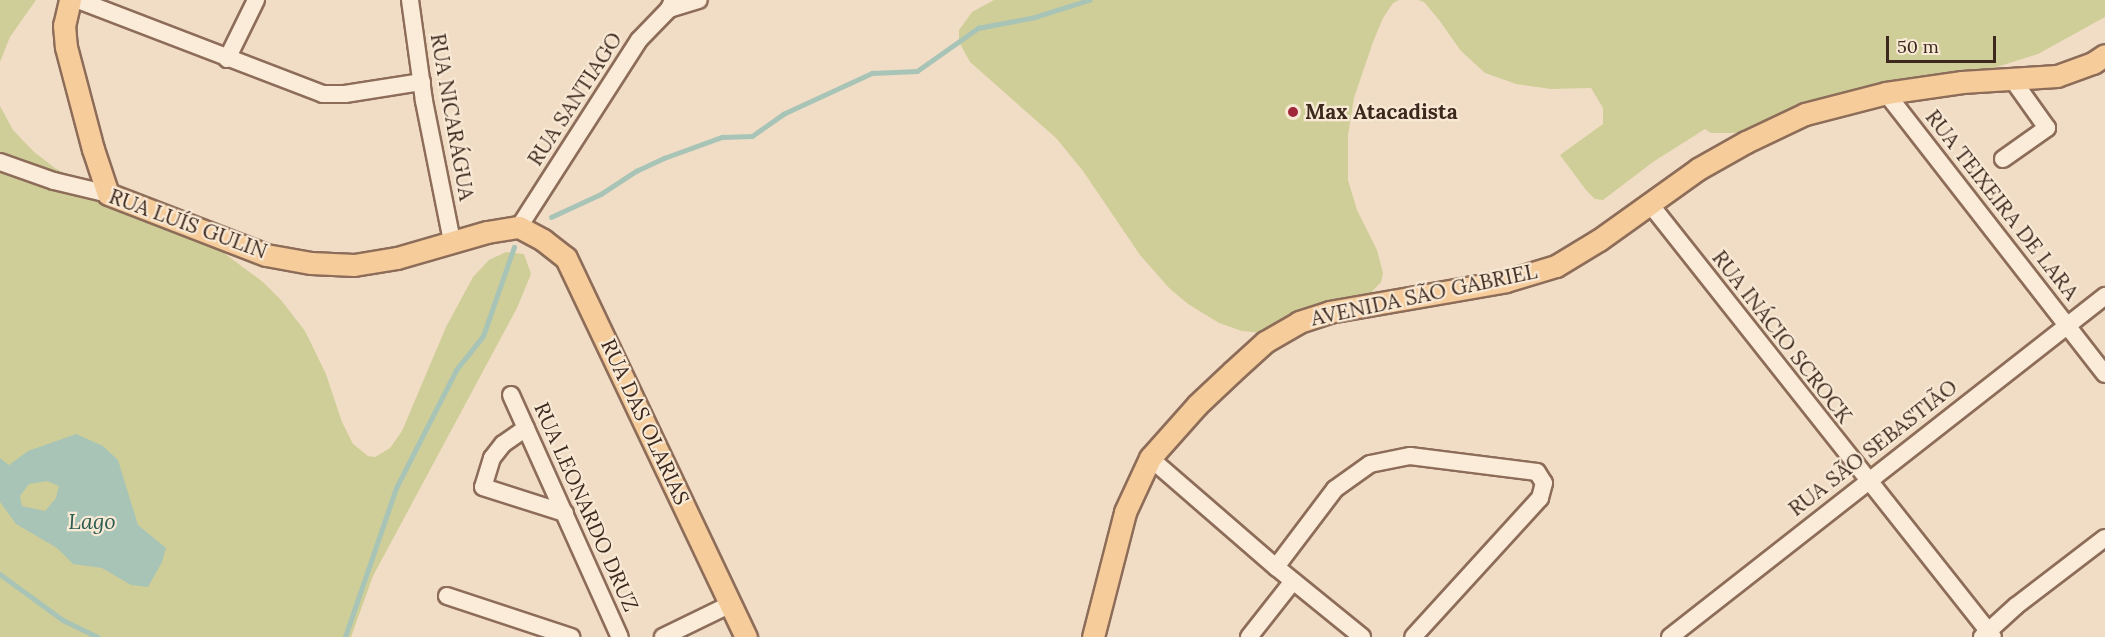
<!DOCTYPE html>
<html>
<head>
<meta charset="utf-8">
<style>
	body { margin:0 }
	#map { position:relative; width:2105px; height:637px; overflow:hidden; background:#f1ddc5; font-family:Lora,serif }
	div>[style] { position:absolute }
	.green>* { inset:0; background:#d0ce98 }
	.water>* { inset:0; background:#a7c4b7 }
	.stream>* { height:4.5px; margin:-2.25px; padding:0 2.25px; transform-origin:2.25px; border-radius:2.25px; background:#a7c4b7 }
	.roads { filter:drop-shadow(2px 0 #8d6d59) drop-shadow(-2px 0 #8d6d59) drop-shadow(0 2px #8d6d59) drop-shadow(0 -2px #8d6d59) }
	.minor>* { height:16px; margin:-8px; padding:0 8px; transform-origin:8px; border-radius:8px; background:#fbecd9 }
	.major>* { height:21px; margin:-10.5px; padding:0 10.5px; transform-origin:10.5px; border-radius:10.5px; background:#f6cc9b }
	.dots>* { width:16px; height:16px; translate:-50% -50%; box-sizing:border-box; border:3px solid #f8e9d5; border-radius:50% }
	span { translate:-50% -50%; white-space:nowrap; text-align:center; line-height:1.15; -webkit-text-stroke:4.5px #f8e9d5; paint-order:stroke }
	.street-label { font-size:21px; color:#3d281e }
	.poi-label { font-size:21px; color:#3d281e; font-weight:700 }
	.left { translate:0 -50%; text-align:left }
	.water-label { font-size:22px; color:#2d5d53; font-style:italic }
	.scale { position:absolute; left:1886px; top:36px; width:110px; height:27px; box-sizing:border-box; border:3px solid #3d281e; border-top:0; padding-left:8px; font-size:18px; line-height:21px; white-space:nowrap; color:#3d281e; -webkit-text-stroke:4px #f8e9d5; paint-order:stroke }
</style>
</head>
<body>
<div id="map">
	<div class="green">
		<i style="clip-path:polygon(0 0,36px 0,10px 37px,0 62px)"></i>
		<i style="clip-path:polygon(994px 0,1399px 0,1393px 3px,1383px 18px,1373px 42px,1354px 98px,1348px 135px,1348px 180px,1357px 210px,1377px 250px,1383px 273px,1381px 282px,1367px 297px,1272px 334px,1242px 331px,1219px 323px,1188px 304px,1169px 288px,1140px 255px,1083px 171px,1056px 138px,970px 62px,959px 42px,959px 30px,972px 12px)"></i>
		<i style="clip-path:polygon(1418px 0,2105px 0,2105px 17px,2038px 54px,1981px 72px,1789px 116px,1736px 133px,1711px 133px,1705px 129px,1653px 162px,1603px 200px,1595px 199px,1586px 190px,1560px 155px,1603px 124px,1603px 108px,1591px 88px,1551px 89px,1516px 84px,1485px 73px,1461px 51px,1439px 20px,1424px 2px)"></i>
		<i style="clip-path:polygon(0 106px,13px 130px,34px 152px,55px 168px,113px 200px,213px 245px,263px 282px,281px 300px,305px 331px,326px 374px,342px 422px,353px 444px,368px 456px,375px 457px,390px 448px,402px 431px,446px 327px,473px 277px,489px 260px,506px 252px,524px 254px,531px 274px,517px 308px,373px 576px,351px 637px,0 637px)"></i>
	</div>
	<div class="water">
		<i style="clip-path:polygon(evenodd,76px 434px,103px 446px,118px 460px,138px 525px,166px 548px,162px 562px,148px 587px,131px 585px,102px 568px,73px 564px,57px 548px,16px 524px,0 502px,0 458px,9px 465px,28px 451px,76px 434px,47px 481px,59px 486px,56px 498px,45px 511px,22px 506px,20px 496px,29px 484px,47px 481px)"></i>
	</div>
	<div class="stream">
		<i style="left:551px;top:217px;width:55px;rotate:-24.7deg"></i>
		<i style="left:601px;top:194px;width:42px;rotate:-33.3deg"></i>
		<i style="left:636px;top:171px;width:31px;rotate:-25deg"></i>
		<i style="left:664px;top:158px;width:62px;rotate:-19.9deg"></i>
		<i style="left:722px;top:137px;width:30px;rotate:-2deg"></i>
		<i style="left:752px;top:136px;width:38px;rotate:-35deg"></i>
		<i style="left:783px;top:114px;width:98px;rotate:-24.7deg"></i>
		<i style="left:872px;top:73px;width:45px;rotate:-2.5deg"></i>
		<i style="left:917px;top:71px;width:75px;rotate:-35.2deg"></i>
		<i style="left:978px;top:28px;width:58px;rotate:-10.9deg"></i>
		<i style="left:1035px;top:17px;width:57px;rotate:-17.5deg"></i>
		<i style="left:0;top:574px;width:78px;rotate:36.1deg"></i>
		<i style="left:63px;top:620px;width:39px;rotate:26deg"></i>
		<i style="left:345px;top:637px;width:157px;rotate:-71.1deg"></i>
		<i style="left:396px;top:488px;width:132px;rotate:-63deg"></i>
		<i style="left:456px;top:370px;width:43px;rotate:-51.5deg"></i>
		<i style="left:483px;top:336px;width:94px;rotate:-70.8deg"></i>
	</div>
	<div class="roads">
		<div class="minor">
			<i style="left:78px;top:0;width:262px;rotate:21deg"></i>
			<i style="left:323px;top:94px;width:22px"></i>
			<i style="left:345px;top:94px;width:78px;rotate:-8.9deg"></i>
			<i style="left:410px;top:0;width:102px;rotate:82.1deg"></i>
			<i style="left:424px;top:101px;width:143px;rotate:78.7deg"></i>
			<i style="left:669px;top:9px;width:31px;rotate:-17deg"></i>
			<i style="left:227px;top:59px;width:66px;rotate:-63.8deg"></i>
			<i style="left:1886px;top:93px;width:356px;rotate:52.1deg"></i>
			<i style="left:2003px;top:159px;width:54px;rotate:-35.2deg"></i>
			<i style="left:2047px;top:128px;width:60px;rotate:-125.5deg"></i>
			<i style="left:0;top:162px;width:57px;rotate:19.4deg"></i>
			<i style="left:54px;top:181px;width:56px;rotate:13.5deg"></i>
			<i style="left:1650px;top:204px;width:552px;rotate:51.62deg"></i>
			<i style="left:519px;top:227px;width:222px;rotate:-57.3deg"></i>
			<i style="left:639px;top:40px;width:43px;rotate:-45.9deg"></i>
			<i style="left:669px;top:9px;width:10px;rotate:-66deg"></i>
			<i style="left:511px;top:395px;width:265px;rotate:65.8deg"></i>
			<i style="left:526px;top:428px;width:28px;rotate:145deg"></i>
			<i style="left:503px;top:444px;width:18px;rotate:128deg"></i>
			<i style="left:492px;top:458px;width:30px;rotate:107deg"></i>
			<i style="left:483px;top:487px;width:86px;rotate:17.6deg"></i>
			<i style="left:1150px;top:458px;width:167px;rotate:40.9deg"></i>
			<i style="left:1276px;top:567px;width:111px;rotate:39.1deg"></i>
			<i style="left:1276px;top:567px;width:98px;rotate:-52.9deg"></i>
			<i style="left:1335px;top:489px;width:43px;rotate:-35.5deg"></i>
			<i style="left:1370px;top:464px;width:41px;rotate:-11.3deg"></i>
			<i style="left:1410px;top:456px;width:128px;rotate:7.2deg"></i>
			<i style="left:1537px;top:472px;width:13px;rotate:58deg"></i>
			<i style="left:1544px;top:483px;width:16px;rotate:105deg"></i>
			<i style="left:1540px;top:498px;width:188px;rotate:132.4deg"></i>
			<i style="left:447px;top:596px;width:131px;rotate:18.3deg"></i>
			<i style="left:663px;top:637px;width:76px;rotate:-25.9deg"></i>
			<i style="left:1249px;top:637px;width:71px;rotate:-51.8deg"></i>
			<i style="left:1670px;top:637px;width:553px;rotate:-38.09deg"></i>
			<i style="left:1982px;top:637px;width:46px;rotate:-42.4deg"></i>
			<i style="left:2016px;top:606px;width:112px;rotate:-37.4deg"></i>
		</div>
		<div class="major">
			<i style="left:70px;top:0;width:26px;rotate:103deg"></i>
			<i style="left:64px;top:25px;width:22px;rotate:85deg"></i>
			<i style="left:66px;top:47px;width:106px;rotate:75.2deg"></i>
			<i style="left:93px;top:149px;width:47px;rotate:71.6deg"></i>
			<i style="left:108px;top:194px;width:169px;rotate:21.1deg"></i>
			<i style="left:266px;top:255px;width:46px;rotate:10.1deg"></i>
			<i style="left:311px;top:263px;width:43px;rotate:2.7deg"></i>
			<i style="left:354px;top:265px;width:44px;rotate:-9.2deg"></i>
			<i style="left:397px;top:258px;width:94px;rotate:-16.1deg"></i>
			<i style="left:487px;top:232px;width:32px;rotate:-9deg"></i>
			<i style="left:519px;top:227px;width:27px;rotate:28deg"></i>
			<i style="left:543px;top:240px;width:29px;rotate:38deg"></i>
			<i style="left:566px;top:258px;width:420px;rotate:64.6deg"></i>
			<i style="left:1093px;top:637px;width:129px;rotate:-75.6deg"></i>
			<i style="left:1125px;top:512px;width:60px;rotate:-65.2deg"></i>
			<i style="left:1150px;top:458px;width:71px;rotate:-48.4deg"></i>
			<i style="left:1197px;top:405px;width:48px;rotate:-43.3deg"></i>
			<i style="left:1232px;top:372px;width:45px;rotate:-42.3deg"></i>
			<i style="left:1265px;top:342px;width:39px;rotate:-30deg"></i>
			<i style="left:1299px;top:322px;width:32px;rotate:-18deg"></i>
			<i style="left:1329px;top:312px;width:180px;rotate:-9.9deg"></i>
			<i style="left:1506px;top:281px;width:52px;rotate:-16.7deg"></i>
			<i style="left:1556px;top:266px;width:50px;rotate:-31.2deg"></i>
			<i style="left:1599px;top:240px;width:122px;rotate:-35.6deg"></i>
			<i style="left:1698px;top:169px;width:55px;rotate:-29.4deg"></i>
			<i style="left:1746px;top:142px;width:65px;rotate:-25.4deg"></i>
			<i style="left:1805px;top:114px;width:84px;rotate:-14.5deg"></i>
			<i style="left:1886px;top:93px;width:77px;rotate:-8.2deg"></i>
			<i style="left:1962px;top:82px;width:95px;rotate:-3.6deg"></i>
			<i style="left:2057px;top:76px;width:38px;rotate:-20deg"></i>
			<i style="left:2093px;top:63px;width:14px;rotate:-34deg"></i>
		</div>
	</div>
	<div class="dots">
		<i style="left:1293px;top:112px;background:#a02639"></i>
	</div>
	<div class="street-label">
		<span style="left:575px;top:99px;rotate:-57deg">RUA SANTIAGO</span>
		<span style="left:452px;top:117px;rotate:80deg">RUA NICARÁGUA</span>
		<span style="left:2002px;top:205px;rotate:52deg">RUA TEIXEIRA DE LARA</span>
		<span style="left:188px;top:224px;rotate:20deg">RUA LUÍS GULIN</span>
		<span style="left:1424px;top:295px;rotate:-12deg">AVENIDA SÃO GABRIEL</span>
		<span style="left:1782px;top:337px;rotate:52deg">RUA INÁCIO SCROCK</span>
		<span style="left:645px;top:422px;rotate:65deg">RUA DAS OLARIAS</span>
		<span style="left:1873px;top:448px;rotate:-38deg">RUA SÃO SEBASTIÃO</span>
		<span style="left:586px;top:507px;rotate:66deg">RUA LEONARDO DRUZ</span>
	</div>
	<div class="poi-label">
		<span class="left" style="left:1305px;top:112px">Max Atacadista</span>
	</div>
	<div class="water-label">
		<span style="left:92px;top:522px">Lago</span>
	</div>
	<div class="scale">50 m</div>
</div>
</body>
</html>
